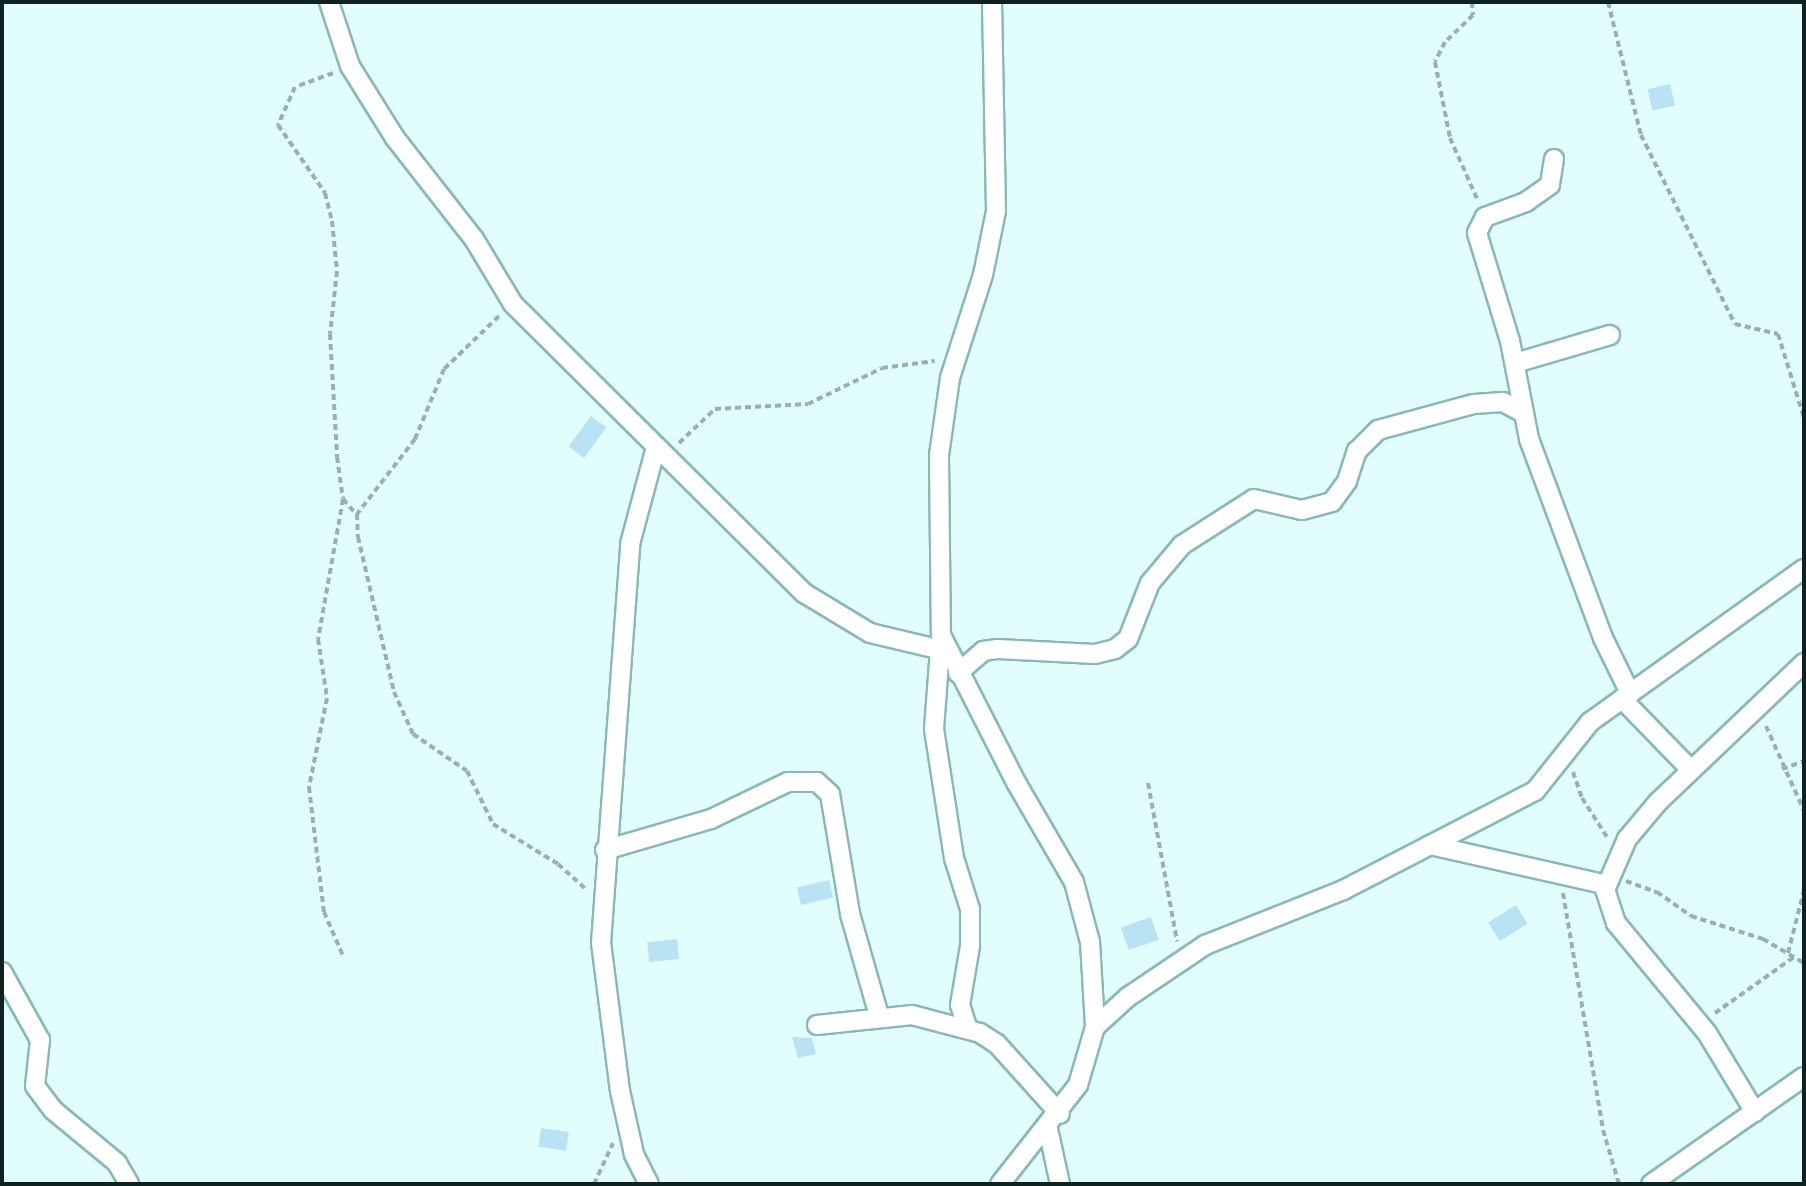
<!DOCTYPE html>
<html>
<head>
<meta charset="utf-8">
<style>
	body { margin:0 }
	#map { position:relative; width:1806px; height:1186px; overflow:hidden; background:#e1fdfc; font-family:"Noto Sans",sans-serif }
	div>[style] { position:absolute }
	.building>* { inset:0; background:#bae2f5; transform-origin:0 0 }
	.path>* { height:4px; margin-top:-2px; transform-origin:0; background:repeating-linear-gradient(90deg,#98b1b0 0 6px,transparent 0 10px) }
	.roads { filter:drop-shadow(2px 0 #8ab8b6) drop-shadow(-2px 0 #8ab8b6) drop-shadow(0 2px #8ab8b6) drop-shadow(0 -2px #8ab8b6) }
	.minor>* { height:18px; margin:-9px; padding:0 9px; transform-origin:9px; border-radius:9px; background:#fff }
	span { translate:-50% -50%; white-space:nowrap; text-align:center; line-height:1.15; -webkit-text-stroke:6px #fff; paint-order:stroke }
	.frame { position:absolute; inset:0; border:4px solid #0f2221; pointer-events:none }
</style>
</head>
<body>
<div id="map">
	<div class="building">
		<i style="left:1670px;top:84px;width:22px;height:23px;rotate:77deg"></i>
		<i style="left:591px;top:416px;width:19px;height:38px;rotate:36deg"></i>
		<i style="left:829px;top:880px;width:18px;height:33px;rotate:77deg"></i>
		<i style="left:1516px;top:905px;width:22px;height:33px;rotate:58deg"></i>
		<i style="left:1151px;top:917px;width:24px;height:32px;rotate:71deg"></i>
		<i style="left:677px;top:939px;width:20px;height:30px;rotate:84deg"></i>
		<i style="clip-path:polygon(792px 1037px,812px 1038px,816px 1054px,798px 1058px)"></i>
		<i style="left:541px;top:1128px;width:28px;height:19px;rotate:8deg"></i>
	</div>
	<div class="path">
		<i style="left:1472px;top:2px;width:13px;rotate:86deg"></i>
		<i style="left:1473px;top:15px;width:39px;rotate:136deg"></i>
		<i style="left:1445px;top:42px;width:22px;rotate:117deg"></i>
		<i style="left:1435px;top:62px;width:77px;rotate:78.8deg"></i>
		<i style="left:1450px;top:138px;width:69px;rotate:66deg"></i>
		<i style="left:1608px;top:2px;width:137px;rotate:76.1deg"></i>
		<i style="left:1641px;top:135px;width:211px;rotate:63.6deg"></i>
		<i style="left:1735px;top:324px;width:44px;rotate:13.1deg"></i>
		<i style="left:1778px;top:334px;width:88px;rotate:72.8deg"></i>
		<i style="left:333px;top:73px;width:40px;rotate:159.8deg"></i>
		<i style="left:295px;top:87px;width:42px;rotate:114.1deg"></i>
		<i style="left:278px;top:125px;width:83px;rotate:55.3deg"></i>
		<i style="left:325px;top:193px;width:29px;rotate:76deg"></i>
		<i style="left:332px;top:221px;width:50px;rotate:84.3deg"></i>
		<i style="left:337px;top:271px;width:63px;rotate:96.3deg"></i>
		<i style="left:330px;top:334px;width:123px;rotate:86.7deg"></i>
		<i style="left:337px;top:457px;width:42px;rotate:81.9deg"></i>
		<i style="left:343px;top:499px;width:20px;rotate:49deg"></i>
		<i style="left:499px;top:316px;width:76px;rotate:136.1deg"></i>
		<i style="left:444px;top:369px;width:76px;rotate:112.5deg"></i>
		<i style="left:415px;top:439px;width:95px;rotate:127.7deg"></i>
		<i style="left:357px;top:514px;width:23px;rotate:88deg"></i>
		<i style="left:358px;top:537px;width:159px;rotate:76.9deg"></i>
		<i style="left:394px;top:692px;width:46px;rotate:65.7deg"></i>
		<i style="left:413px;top:734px;width:65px;rotate:34.4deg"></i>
		<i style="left:467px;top:771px;width:59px;rotate:63.9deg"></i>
		<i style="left:493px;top:824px;width:76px;rotate:31.6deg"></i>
		<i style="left:558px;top:864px;width:38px;rotate:42deg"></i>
		<i style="left:679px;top:443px;width:50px;rotate:-43.4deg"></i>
		<i style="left:715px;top:409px;width:93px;rotate:-3.1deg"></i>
		<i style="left:808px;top:404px;width:82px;rotate:-25.9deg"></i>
		<i style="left:882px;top:368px;width:53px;rotate:-7.5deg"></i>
		<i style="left:343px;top:499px;width:142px;rotate:100.1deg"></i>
		<i style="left:318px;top:639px;width:60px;rotate:81.3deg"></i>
		<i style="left:327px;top:698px;width:91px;rotate:101.4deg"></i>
		<i style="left:309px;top:787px;width:126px;rotate:83.2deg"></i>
		<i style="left:324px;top:912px;width:48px;rotate:66.6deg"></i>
		<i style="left:1766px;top:726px;width:93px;rotate:65.9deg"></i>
		<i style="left:1782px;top:769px;width:23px;rotate:-20deg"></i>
		<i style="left:1573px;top:772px;width:28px;rotate:71deg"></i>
		<i style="left:1582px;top:798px;width:46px;rotate:57.3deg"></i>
		<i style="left:1148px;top:783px;width:161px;rotate:79.6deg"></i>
		<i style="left:1626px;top:881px;width:33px;rotate:20deg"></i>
		<i style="left:1657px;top:892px;width:42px;rotate:35.2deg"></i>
		<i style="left:1691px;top:916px;width:76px;rotate:17.7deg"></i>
		<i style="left:1763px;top:939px;width:48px;rotate:30.3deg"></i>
		<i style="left:1563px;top:893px;width:240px;rotate:80.4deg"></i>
		<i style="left:1603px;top:1130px;width:56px;rotate:73.5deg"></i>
		<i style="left:1788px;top:953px;width:65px;rotate:-75.7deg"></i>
		<i style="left:1715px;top:1013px;width:97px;rotate:-35.3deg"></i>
		<i style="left:594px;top:1184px;width:45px;rotate:-65.1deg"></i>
	</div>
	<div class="roads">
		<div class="minor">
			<i style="left:329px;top:2px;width:67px;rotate:71.8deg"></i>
			<i style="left:350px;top:66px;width:85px;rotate:58deg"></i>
			<i style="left:395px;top:138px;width:128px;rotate:52deg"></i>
			<i style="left:474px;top:239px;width:76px;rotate:59deg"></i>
			<i style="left:513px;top:304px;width:410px;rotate:44.8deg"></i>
			<i style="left:804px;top:593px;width:77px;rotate:31.2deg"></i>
			<i style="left:870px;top:633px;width:78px;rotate:13.3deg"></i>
			<i style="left:992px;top:2px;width:209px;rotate:88.9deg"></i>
			<i style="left:996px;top:211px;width:65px;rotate:101.5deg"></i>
			<i style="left:983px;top:275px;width:108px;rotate:107.8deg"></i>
			<i style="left:950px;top:378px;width:78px;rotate:98.1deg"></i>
			<i style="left:939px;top:455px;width:180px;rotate:89.4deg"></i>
			<i style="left:941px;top:635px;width:167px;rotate:63deg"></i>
			<i style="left:1017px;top:784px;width:113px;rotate:59.8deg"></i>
			<i style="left:1074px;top:882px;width:62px;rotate:75.1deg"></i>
			<i style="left:1090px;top:942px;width:85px;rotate:86.6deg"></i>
			<i style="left:1095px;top:1027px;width:60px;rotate:106.3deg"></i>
			<i style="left:1078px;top:1085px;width:126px;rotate:128.2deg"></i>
			<i style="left:1554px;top:159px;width:26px;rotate:99deg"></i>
			<i style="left:1550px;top:185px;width:29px;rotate:145deg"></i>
			<i style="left:1526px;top:202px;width:44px;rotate:159.9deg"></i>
			<i style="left:1485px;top:217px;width:18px;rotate:117deg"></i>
			<i style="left:1477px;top:233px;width:113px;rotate:73deg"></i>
			<i style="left:1510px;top:341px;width:100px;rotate:79deg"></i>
			<i style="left:1529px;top:439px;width:212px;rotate:69.6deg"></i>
			<i style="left:1603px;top:638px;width:61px;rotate:63.9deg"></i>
			<i style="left:1515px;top:363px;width:99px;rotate:-16.4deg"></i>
			<i style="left:940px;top:649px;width:80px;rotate:94.3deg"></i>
			<i style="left:934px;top:729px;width:131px;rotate:81.2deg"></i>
			<i style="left:954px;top:858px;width:53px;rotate:72.6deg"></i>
			<i style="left:970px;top:909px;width:37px;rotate:90deg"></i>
			<i style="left:970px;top:946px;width:60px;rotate:99.6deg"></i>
			<i style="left:960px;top:1005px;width:25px;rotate:72deg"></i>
			<i style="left:958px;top:673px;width:33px;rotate:-41deg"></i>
			<i style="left:983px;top:651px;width:15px;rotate:-8deg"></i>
			<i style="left:998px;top:649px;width:97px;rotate:3deg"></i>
			<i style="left:1095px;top:654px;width:21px;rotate:-14deg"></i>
			<i style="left:1115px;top:649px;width:16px;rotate:-38deg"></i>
			<i style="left:1128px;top:639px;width:60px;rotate:-68.6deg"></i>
			<i style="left:1150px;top:583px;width:50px;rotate:-49.9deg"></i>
			<i style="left:1182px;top:545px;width:85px;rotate:-32.6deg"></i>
			<i style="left:1254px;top:499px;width:49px;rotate:12.9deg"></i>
			<i style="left:1302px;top:510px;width:31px;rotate:-15deg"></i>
			<i style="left:1332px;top:502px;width:26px;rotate:-54deg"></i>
			<i style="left:1347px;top:481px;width:32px;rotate:-72deg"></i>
			<i style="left:1357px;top:451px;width:30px;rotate:-45deg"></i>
			<i style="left:1378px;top:430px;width:99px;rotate:-15.2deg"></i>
			<i style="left:1474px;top:404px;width:29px;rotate:-4deg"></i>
			<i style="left:1503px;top:402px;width:24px;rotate:28deg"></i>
			<i style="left:1622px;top:699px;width:96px;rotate:45.8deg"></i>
			<i style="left:1430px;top:845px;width:181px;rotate:12.7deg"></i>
			<i style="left:605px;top:850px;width:110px;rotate:-16.3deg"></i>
			<i style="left:711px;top:819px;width:85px;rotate:-25.7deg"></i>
			<i style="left:788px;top:782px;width:29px"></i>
			<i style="left:817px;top:782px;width:18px;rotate:43deg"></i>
			<i style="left:830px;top:794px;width:122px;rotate:80.5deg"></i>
			<i style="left:850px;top:914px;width:106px;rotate:74.1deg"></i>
			<i style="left:2px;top:972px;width:78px;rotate:60.8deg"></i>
			<i style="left:40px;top:1040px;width:46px;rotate:96.2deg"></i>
			<i style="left:35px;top:1086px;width:30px;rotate:53deg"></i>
			<i style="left:53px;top:1110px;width:83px;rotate:39.6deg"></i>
			<i style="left:117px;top:1163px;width:24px;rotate:60deg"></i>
			<i style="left:817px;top:1025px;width:96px;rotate:-6deg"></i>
			<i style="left:912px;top:1015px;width:70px;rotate:14.8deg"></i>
			<i style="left:980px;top:1033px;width:20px;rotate:33deg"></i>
			<i style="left:997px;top:1044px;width:94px;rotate:48deg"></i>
			<i style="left:1095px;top:1027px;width:45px;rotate:-42.3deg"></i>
			<i style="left:1128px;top:997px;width:93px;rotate:-34deg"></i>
			<i style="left:1205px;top:945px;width:149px;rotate:-21.7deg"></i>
			<i style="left:1343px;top:890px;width:216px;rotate:-27.3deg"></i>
			<i style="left:1535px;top:791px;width:88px;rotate:-51.4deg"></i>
			<i style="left:1590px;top:722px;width:263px;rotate:-35.6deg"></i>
			<i style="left:1755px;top:1112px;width:92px;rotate:-121.3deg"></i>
			<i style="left:1707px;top:1033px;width:143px;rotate:-129.6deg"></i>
			<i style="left:1616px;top:923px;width:35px;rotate:-108deg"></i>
			<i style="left:1605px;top:890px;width:56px;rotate:-66.7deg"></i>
			<i style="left:1627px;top:839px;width:48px;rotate:-50deg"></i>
			<i style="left:1658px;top:802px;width:202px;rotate:-43.6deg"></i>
			<i style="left:1048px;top:1129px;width:56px;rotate:77.7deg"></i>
			<i style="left:649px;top:1184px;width:34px;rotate:-117deg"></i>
			<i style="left:634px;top:1154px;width:65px;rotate:-102.5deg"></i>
			<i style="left:620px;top:1091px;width:149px;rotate:-97.3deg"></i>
			<i style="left:601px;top:943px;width:400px;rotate:-85.8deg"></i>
			<i style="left:630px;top:544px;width:100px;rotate:-75deg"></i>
			<i style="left:1651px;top:1184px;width:187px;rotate:-35deg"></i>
		</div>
	</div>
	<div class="frame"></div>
</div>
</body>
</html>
